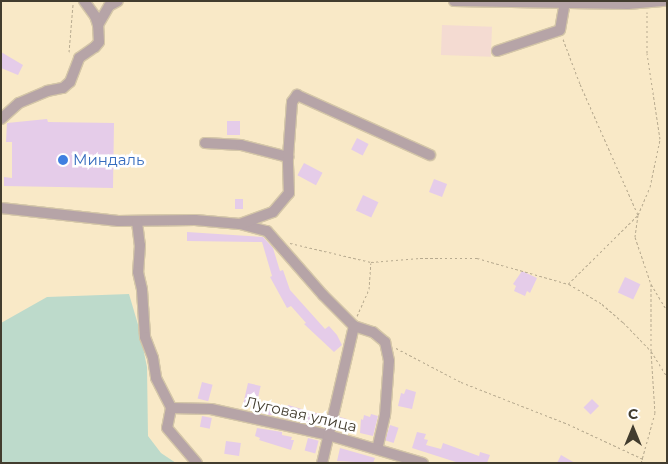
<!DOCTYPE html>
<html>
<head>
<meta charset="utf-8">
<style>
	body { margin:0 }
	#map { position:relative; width:668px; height:464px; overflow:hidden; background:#f9e9c7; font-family:Montserrat,sans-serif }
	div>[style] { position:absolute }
	.commercial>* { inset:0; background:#f4dbd2; transform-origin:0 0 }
	.green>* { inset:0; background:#bddacb }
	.building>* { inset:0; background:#e5cce9; transform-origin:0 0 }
	.path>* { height:1px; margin-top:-0.5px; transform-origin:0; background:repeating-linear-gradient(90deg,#b7aa8f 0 2.5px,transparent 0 5px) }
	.roads { filter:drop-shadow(1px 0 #d4c6a8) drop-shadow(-1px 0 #d4c6a8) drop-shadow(0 1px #d4c6a8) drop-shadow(0 -1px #d4c6a8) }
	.minor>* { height:10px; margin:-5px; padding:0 5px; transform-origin:5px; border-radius:5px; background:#b6a4a7 }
	.dots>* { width:14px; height:14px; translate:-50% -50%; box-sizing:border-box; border:2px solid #fff; border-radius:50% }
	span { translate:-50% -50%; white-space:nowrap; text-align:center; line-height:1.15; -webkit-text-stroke:5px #fff; paint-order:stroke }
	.shop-label { font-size:15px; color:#366cbe }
	.left { translate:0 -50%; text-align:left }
	.street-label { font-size:15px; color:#423c2e }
	.frame { position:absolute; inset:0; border:2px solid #423c2e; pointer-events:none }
	.north { position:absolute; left:608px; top:404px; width:50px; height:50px; -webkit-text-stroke:4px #fff; paint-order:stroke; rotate:0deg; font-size:14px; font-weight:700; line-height:20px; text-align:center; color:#423c2e }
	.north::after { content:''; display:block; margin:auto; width:18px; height:22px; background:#423c2e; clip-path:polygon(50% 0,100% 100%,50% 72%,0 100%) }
</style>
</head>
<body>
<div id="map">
	<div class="commercial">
		<i style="left:442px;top:25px;width:50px;height:30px;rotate:2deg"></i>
	</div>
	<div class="green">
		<i style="clip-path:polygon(129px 294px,139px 328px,147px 367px,148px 436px,161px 453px,176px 463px,1px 463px,1px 323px,47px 297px)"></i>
	</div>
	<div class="building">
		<i style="clip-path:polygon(1px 52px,23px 65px,18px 75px,1px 68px)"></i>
		<i style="clip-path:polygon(47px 119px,48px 122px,114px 123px,113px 188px,4px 186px,4px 177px,12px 178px,12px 142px,6px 142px,7px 123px)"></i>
		<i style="left:227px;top:121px;width:13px;height:14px"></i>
		<i style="left:357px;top:138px;width:13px;height:13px;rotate:27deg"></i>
		<i style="left:304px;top:163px;width:21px;height:14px;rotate:28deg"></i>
		<i style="left:434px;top:179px;width:14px;height:14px;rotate:21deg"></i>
		<i style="left:363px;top:195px;width:17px;height:17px;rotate:25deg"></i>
		<i style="left:235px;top:199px;width:8px;height:10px"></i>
		<i style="clip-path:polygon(187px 232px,263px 237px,273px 248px,280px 271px,283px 270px,290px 290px,325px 329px,329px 326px,337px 335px,342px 345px,334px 352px,304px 324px,306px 323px,291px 306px,287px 308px,270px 277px,272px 276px,262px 242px,187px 241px)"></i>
		<i style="clip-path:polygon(522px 271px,537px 278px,530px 293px,527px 291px,525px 296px,514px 291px,516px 286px,513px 284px)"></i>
		<i style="left:625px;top:277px;width:17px;height:17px;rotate:25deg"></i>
		<i style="left:202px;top:382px;width:11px;height:17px;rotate:15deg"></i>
		<i style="left:248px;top:383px;width:13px;height:20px;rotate:13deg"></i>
		<i style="clip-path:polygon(406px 389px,416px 392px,412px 409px,398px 406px,401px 393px,404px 394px)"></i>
		<i style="left:592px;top:399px;width:10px;height:12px;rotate:45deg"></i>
		<i style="left:263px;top:401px;width:12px;height:12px;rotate:14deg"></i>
		<i style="clip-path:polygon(288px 405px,326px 416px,324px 424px,321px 424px,320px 426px,285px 418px)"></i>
		<i style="clip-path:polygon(371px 414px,378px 416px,373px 436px,360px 433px,361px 419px,363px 420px,364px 415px,370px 417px)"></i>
		<i style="left:202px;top:416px;width:10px;height:11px;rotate:11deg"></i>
		<i style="left:340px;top:417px;width:7px;height:13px;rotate:16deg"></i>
		<i style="left:390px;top:425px;width:9px;height:16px;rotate:18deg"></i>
		<i style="clip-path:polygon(257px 428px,282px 432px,282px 435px,292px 437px,291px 440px,294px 440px,291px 450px,259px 440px,260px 438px,255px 436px)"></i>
		<i style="clip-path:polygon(417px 432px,426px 434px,424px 439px,428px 440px,426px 445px,441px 449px,443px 443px,479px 456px,480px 452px,490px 455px,487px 463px,459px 463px,412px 448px)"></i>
		<i style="left:308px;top:438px;width:11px;height:13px;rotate:15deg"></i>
		<i style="left:226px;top:441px;width:15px;height:13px;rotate:8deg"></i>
		<i style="clip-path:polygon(340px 448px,375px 458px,373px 463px,337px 461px)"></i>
		<i style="clip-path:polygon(561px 455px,575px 463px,557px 463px)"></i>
	</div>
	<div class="path">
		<i style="left:563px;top:39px;width:48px;rotate:69.3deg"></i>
		<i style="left:580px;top:84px;width:143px;rotate:66.1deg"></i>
		<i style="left:638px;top:215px;width:22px;rotate:98deg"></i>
		<i style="left:635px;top:237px;width:50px;rotate:71.2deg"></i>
		<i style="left:651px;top:284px;width:31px;rotate:59deg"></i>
		<i style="left:69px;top:52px;width:48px;rotate:-85.2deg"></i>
		<i style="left:290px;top:243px;width:83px;rotate:13.2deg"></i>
		<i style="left:371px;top:262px;width:49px;rotate:-4.7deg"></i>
		<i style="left:420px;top:258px;width:57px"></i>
		<i style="left:477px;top:258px;width:95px;rotate:15.9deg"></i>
		<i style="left:568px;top:284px;width:98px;rotate:-44.6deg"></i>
		<i style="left:638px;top:215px;width:30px;rotate:-67deg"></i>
		<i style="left:650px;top:187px;width:49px;rotate:-78.2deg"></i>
		<i style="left:660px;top:139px;width:87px;rotate:-98.6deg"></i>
		<i style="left:647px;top:53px;width:41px;rotate:-90deg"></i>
		<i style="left:569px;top:284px;width:39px;rotate:31deg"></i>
		<i style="left:602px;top:304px;width:28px;rotate:41deg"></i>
		<i style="left:623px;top:322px;width:40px;rotate:46deg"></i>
		<i style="left:651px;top:351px;width:31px;rotate:58deg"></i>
		<i style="left:357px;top:316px;width:30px;rotate:-66deg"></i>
		<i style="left:369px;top:289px;width:26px;rotate:-86deg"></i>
		<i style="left:396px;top:348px;width:73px;rotate:27.6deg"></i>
		<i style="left:461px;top:382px;width:115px;rotate:21.4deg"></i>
		<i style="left:568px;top:424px;width:83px;rotate:25deg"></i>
		<i style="left:641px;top:463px;width:52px;rotate:-74.4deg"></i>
		<i style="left:655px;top:413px;width:62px;rotate:-93.7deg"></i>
		<i style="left:651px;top:351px;width:67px;rotate:-90deg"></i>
	</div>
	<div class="roads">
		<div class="minor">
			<i style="left:454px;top:1px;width:174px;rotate:1deg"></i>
			<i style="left:628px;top:4px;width:37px;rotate:-5deg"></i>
			<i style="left:98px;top:25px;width:22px;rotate:-60deg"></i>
			<i style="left:109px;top:6px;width:10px;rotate:-29deg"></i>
			<i style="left:497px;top:51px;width:66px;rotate:-18.4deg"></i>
			<i style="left:560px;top:30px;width:27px;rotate:-80deg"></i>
			<i style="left:1px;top:119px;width:24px;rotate:-42deg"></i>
			<i style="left:19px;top:103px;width:30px;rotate:-23deg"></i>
			<i style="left:47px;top:91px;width:16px;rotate:-11deg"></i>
			<i style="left:63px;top:88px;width:9px;rotate:-41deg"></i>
			<i style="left:70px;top:82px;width:26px;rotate:-69deg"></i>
			<i style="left:79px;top:58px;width:19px;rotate:-35deg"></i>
			<i style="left:95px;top:47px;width:6px;rotate:-51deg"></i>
			<i style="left:99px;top:42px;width:17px;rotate:-93deg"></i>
			<i style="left:98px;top:25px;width:9px;rotate:-108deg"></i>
			<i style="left:95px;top:16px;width:19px;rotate:-126deg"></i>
			<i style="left:205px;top:143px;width:36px;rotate:3deg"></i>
			<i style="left:241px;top:145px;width:49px;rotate:14.3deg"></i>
			<i style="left:1px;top:208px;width:118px;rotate:6.3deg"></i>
			<i style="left:118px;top:221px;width:77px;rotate:-0.7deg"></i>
			<i style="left:195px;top:220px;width:45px;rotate:5.1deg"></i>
			<i style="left:240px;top:224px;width:28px;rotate:15deg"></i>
			<i style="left:267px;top:231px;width:85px;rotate:48.8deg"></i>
			<i style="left:323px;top:295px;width:44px;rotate:45deg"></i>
			<i style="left:354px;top:326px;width:141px;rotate:103.1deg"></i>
			<i style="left:137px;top:222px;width:23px;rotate:83deg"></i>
			<i style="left:140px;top:245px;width:27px;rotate:94deg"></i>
			<i style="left:138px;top:272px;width:18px;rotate:77deg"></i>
			<i style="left:142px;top:290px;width:47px;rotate:86.3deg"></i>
			<i style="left:145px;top:337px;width:22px;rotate:69deg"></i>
			<i style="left:153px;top:358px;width:20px;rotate:81deg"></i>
			<i style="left:156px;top:378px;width:34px;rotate:63deg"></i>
			<i style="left:171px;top:408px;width:20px;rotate:101deg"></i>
			<i style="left:167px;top:428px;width:46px;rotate:49.4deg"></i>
			<i style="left:240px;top:224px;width:35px;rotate:-20deg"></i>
			<i style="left:273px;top:212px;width:25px;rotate:-50deg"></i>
			<i style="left:289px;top:193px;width:36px;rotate:-92deg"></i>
			<i style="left:288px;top:157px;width:55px;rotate:-85.8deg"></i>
			<i style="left:292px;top:102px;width:9px;rotate:-54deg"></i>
			<i style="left:297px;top:95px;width:146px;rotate:24.3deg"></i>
			<i style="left:354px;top:326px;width:20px;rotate:18deg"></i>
			<i style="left:373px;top:332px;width:16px;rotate:40deg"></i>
			<i style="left:385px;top:342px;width:19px;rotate:78deg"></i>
			<i style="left:389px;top:361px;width:54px;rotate:94.2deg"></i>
			<i style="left:385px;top:415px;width:35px;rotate:103deg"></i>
			<i style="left:171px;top:408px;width:40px;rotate:1.4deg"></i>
			<i style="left:211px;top:409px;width:120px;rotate:12.5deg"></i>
			<i style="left:328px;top:435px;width:99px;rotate:16.4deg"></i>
		</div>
	</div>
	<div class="dots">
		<i style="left:63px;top:160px;background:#3f7fe0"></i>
	</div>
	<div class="shop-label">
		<span class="left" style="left:73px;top:160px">Миндаль</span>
	</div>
	<div class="street-label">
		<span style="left:301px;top:414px;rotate:13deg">Луговая улица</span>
	</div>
	<div class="frame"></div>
	<div class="north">С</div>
</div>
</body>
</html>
